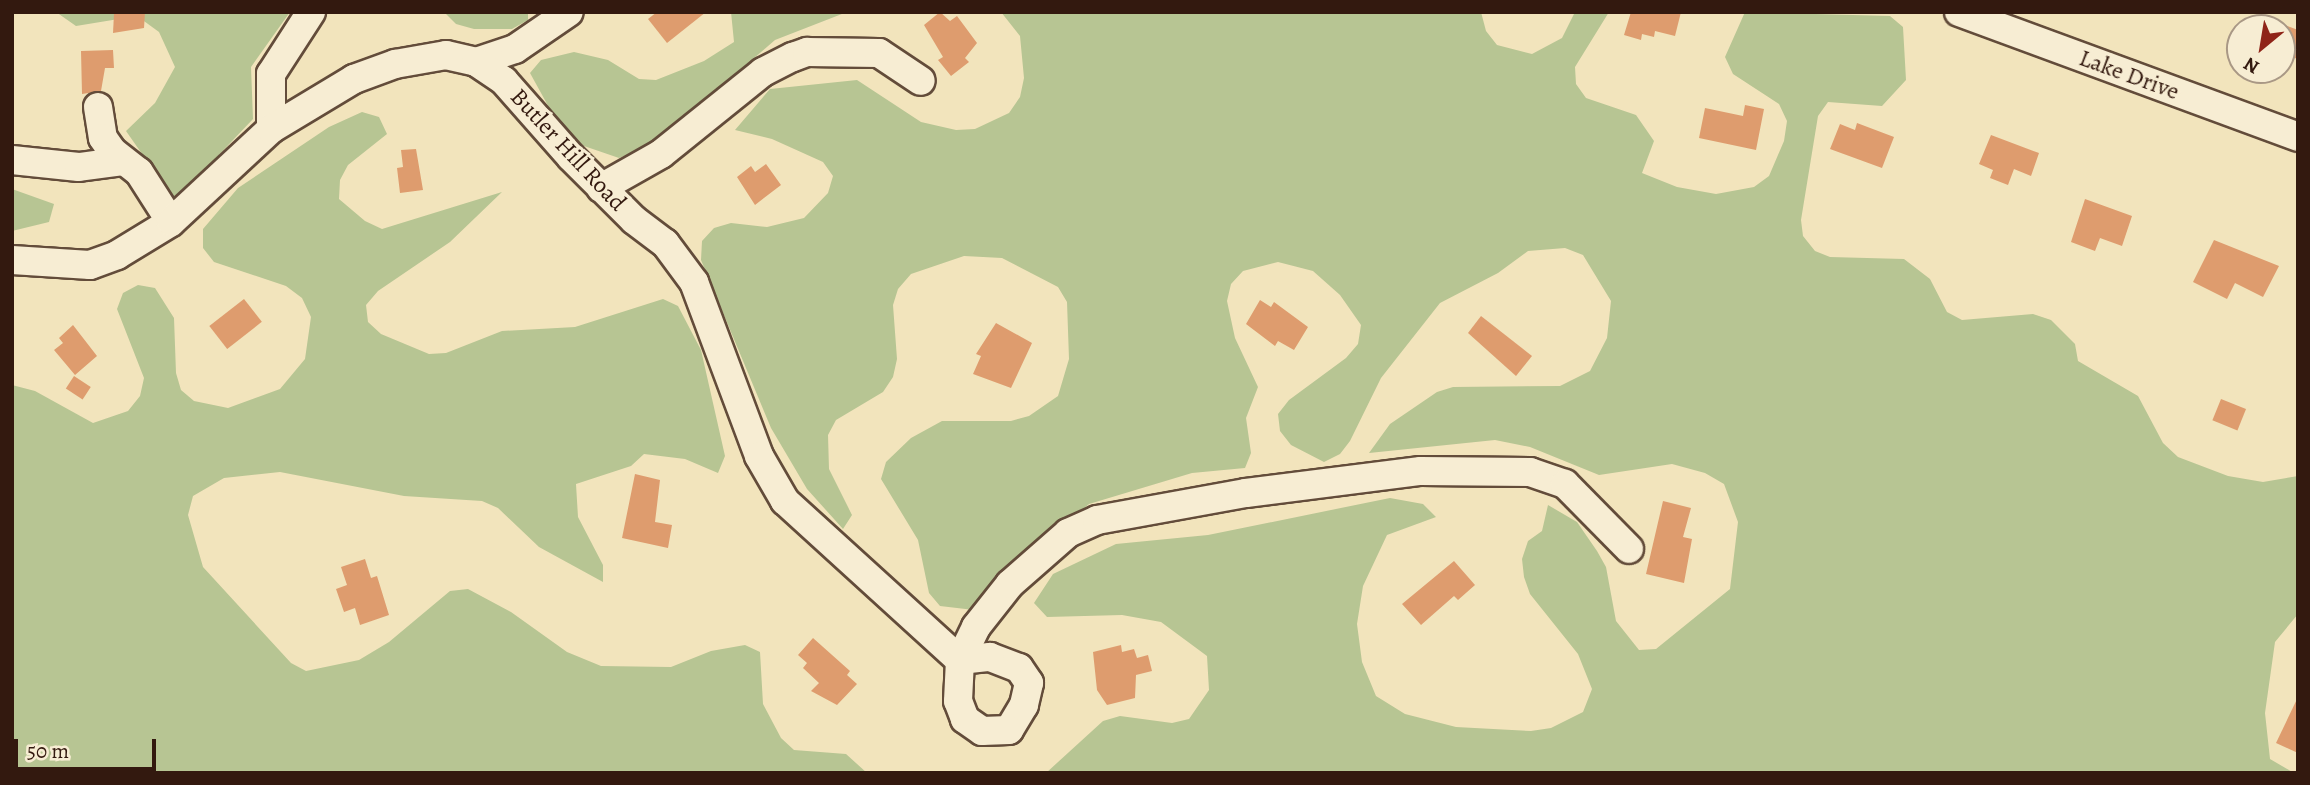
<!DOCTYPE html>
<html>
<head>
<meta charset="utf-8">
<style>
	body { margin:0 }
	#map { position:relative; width:2310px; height:785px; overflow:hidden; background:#f2e4bc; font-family:Alegreya,serif }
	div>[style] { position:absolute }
	.green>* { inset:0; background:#b7c593 }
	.building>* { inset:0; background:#de9c6e; transform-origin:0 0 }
	.roads { filter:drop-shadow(2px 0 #634c3a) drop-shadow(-2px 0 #634c3a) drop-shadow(0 2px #634c3a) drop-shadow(0 -2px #634c3a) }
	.minor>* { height:28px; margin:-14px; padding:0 14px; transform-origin:14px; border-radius:14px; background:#f7edd3 }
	span { translate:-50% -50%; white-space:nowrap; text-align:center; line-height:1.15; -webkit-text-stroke:6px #f7edd3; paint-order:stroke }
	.street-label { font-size:24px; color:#33190f }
	.frame { position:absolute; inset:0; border:14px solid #33190f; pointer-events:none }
	.north { position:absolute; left:2226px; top:14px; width:70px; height:70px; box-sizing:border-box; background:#f7edd3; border:2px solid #a99885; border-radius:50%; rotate:210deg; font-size:19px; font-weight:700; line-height:28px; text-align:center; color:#33190f }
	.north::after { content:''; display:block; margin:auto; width:24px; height:32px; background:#8f2418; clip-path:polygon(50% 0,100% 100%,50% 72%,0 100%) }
	.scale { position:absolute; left:14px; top:739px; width:142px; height:32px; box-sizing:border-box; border:4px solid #33190f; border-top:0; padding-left:9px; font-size:21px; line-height:24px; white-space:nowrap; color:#33190f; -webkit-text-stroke:5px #f7edd3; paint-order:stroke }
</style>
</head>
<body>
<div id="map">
	<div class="green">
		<i style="clip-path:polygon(56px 12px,290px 12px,251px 67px,253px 119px,175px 201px,126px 131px,155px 103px,175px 67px,159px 32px,137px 16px,76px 26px)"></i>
		<i style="clip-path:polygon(444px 12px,528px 12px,528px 20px,512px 29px,474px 29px,456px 24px)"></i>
		<i style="clip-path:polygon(731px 12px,847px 12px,775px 40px,654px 144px,619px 158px,584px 146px,557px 122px,530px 73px,541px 60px,574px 52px,608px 60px,639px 79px,656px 80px,704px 61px,734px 42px)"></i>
		<i style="clip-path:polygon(1001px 12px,1481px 12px,1486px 31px,1497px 45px,1532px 54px,1562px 38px,1575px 12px,1609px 12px,1575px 67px,1576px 84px,1586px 98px,1636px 115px,1654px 141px,1642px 173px,1677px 187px,1716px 194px,1754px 187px,1769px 176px,1784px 141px,1787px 121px,1779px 104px,1733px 74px,1725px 57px,1745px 12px,1890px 16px,1903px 27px,1906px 80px,1882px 106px,1828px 102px,1818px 116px,1801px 220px,1803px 236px,1815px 251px,1830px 257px,1904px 259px,1930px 279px,1947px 312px,1962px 320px,2033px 314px,2051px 320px,2075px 344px,2078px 361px,2138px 396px,2163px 443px,2178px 457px,2228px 476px,2263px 482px,2298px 476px,2298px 614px,2275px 642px,2265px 713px,2270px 759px,2294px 773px,1046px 773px,1103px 721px,1120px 716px,1172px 723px,1189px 719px,1209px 690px,1207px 656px,1161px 622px,1122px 615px,1047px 617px,1034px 603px,1053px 574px,1116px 544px,1208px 535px,1390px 498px,1423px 504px,1436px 517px,1387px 535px,1363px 586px,1357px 624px,1362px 662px,1376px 696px,1405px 714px,1456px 727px,1531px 731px,1551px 728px,1583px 712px,1592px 689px,1578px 654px,1530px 594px,1524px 577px,1522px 559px,1528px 541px,1542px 531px,1548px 505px,1577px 522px,1597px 551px,1606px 567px,1616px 621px,1639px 650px,1656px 649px,1730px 589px,1738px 522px,1724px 484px,1705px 473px,1672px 464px,1599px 475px,1530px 447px,1495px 440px,1369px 453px,1390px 424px,1437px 392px,1453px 387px,1560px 386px,1590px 371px,1607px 338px,1611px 301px,1583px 255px,1565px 248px,1528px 251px,1498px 273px,1440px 303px,1381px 378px,1350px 441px,1340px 454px,1324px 462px,1291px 445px,1280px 431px,1278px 414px,1289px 400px,1346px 358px,1358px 344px,1361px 325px,1340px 295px,1313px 271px,1278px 262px,1243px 271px,1231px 284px,1227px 301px,1235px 338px,1258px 387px,1246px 418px,1251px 453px,1245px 468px,1192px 473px,1089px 504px,974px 610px,940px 606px,929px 593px,918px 540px,881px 479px,886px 462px,911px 438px,942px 421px,1011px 421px,1029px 416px,1058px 396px,1069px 359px,1067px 302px,1058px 287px,1002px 258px,964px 256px,911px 274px,898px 289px,893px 305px,897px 359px,893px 377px,883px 392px,836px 420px,828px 435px,829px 469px,852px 515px,843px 529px,807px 489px,771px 428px,701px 260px,702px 241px,714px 228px,731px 223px,767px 227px,804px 218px,828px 193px,833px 176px,823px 162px,772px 139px,735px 130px,770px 89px,857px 80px,921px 122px,956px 130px,975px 129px,1009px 113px,1020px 97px,1024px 78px,1020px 36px)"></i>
		<i style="clip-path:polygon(362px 112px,379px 117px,387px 134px,348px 165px,340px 180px,339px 199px,365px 221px,382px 229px,502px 192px,450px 242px,378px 291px,366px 305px,368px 322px,381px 334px,429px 354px,446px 353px,502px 331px,575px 327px,663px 299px,678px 306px,701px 350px,725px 456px,718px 473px,685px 459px,644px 454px,631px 466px,576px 484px,578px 517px,603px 565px,603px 582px,539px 547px,498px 508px,482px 501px,404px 496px,280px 472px,224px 478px,193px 496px,188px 515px,203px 567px,291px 663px,306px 671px,359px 660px,389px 642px,450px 591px,468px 589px,511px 612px,567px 652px,601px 666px,671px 667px,711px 651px,745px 645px,760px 652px,763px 704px,781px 738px,794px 750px,846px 754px,867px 773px,12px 773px,12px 385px,35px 391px,93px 423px,128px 411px,140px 396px,144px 378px,117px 309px,123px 293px,138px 285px,155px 288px,174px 318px,176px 373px,181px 390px,194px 401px,228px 408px,280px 389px,305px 359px,311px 317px,302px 298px,286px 286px,214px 262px,203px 248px,203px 229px,238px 188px,329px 127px)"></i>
		<i style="clip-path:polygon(12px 189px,54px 204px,49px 222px,12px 231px)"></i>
	</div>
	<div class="building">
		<i style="clip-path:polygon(122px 12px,145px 12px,144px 28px,113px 33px,114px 14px)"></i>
		<i style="clip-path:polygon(657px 12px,706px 12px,667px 43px,648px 19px)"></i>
		<i style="clip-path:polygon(940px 12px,950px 21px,957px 16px,977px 43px,965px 58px,969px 62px,951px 76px,938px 60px,943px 57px,924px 25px)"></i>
		<i style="clip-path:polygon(1631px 12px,1681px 12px,1675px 36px,1655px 31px,1654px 37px,1642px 34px,1641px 40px,1624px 35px)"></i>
		<i style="clip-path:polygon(2282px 24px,2298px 30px,2298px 59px,2282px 54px)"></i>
		<i style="clip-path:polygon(113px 50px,114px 68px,105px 68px,101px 91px,82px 94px,81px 51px)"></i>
		<i style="clip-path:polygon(1745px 105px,1764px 109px,1756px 150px,1699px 138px,1705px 108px,1743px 116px)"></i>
		<i style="clip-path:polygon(1857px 123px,1894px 137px,1882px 168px,1830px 149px,1840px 124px,1855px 130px)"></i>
		<i style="clip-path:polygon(1991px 135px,2039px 153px,2031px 176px,2014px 169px,2008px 185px,1990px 178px,1993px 170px,1979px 164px)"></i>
		<i style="clip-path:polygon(416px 149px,423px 190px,400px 193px,397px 168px,403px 167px,401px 150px)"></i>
		<i style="clip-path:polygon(766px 164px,781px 185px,755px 205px,737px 177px,751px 166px,755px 172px)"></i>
		<i style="clip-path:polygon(2085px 199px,2132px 216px,2122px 246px,2100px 238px,2095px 251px,2071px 242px)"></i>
		<i style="clip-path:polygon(2214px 240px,2279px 266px,2263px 297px,2235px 283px,2227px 299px,2193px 282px)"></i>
		<i style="left:244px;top:299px;width:29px;height:44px;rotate:52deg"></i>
		<i style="clip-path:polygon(1260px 300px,1271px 307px,1274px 302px,1308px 327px,1294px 350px,1278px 341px,1275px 346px,1246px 324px)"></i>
		<i style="clip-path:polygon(1481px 316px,1532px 356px,1516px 376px,1468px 333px)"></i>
		<i style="clip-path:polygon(996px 323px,1032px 343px,1011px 388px,973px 374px,981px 356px,976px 354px)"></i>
		<i style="clip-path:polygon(73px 325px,97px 356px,75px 375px,54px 350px,63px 343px,59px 338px)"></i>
		<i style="left:74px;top:376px;width:20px;height:15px;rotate:33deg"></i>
		<i style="left:2221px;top:399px;width:27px;height:23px;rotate:22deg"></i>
		<i style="clip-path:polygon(635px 474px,660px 480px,655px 522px,672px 525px,668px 548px,622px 538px)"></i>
		<i style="clip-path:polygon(1663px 501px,1691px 508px,1683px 537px,1692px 539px,1684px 583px,1646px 574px)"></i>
		<i style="clip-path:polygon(365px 559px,371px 578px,377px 576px,389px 615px,360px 625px,355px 608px,344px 612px,336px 589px,347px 585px,341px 567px)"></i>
		<i style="clip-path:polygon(1454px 561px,1475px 585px,1458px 600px,1454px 596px,1421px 625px,1402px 604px)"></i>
		<i style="clip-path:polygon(813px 638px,850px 671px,847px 675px,857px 684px,837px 705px,811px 691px,819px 683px,803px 668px,807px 663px,798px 655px)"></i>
		<i style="clip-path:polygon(1121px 645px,1122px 652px,1134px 649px,1137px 658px,1148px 655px,1152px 671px,1136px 675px,1135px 698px,1107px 705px,1097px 690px,1093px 652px)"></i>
		<i style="clip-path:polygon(2298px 697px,2298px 753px,2276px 743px)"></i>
	</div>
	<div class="roads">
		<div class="minor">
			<i style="left:1959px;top:12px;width:361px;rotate:20.2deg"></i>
			<i style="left:476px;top:62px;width:41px;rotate:-18.4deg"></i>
			<i style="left:515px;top:49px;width:65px;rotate:-34.4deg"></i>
			<i style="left:98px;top:107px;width:31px;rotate:81deg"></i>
			<i style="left:103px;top:138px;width:16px;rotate:55deg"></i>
			<i style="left:112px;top:151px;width:34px;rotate:38deg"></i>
			<i style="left:139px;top:172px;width:59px;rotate:57.4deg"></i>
			<i style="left:271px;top:129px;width:55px;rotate:-90deg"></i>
			<i style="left:271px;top:74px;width:74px;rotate:-57.2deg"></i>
			<i style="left:12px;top:160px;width:67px;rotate:6deg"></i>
			<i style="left:79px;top:167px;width:44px;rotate:-7.8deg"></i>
			<i style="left:601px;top:188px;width:69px;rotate:-29.5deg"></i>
			<i style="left:661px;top:154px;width:131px;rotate:-38.8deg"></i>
			<i style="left:763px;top:72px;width:34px;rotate:-27deg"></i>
			<i style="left:793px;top:57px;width:15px;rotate:-20deg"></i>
			<i style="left:807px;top:52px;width:72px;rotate:0.8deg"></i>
			<i style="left:879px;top:53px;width:50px;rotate:33.7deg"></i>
			<i style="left:12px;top:260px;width:78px;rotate:3.7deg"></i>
			<i style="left:90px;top:265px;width:29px;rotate:-20deg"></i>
			<i style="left:117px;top:255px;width:63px;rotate:-31.4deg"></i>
			<i style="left:171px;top:222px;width:137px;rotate:-42.9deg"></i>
			<i style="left:271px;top:129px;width:97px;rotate:-31.1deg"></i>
			<i style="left:354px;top:79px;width:44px;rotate:-20.1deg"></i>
			<i style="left:395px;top:64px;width:52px;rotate:-10deg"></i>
			<i style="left:446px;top:55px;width:31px;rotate:13deg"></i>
			<i style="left:476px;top:62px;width:34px;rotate:34deg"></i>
			<i style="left:504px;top:81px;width:101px;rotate:48.6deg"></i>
			<i style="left:571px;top:157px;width:89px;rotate:45deg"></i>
			<i style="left:634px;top:220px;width:39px;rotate:37deg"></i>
			<i style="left:665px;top:243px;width:49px;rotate:53.4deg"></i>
			<i style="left:694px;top:282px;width:186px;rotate:69.5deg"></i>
			<i style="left:759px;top:456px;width:52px;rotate:60deg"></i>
			<i style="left:785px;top:501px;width:236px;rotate:42.3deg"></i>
			<i style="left:960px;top:660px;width:37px;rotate:-64deg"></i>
			<i style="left:976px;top:627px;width:55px;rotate:-51.7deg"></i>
			<i style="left:1010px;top:584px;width:77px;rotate:-41.3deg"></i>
			<i style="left:1068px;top:533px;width:32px;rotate:-24deg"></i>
			<i style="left:1097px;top:520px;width:151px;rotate:-10.3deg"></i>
			<i style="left:1246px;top:493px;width:176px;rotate:-7.2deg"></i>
			<i style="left:1421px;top:471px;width:109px;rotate:0.5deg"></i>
			<i style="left:1530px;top:472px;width:37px;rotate:19deg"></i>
			<i style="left:1565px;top:484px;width:91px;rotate:45.4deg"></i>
			<i style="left:990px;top:657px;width:31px;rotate:21deg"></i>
			<i style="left:1019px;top:668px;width:18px;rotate:56deg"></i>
			<i style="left:1029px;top:683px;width:23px;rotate:103deg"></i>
			<i style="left:1024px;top:705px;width:29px;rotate:121deg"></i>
			<i style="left:1009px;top:730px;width:27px;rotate:178deg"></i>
			<i style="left:982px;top:731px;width:21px;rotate:-145deg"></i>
			<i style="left:965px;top:719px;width:19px;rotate:-111deg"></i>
			<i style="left:958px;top:701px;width:41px;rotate:-87.2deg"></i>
			<i style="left:960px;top:660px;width:30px;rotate:-6deg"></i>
		</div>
	</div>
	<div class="street-label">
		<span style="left:2129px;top:75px;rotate:20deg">Lake Drive</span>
		<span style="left:568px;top:150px;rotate:47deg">Butler Hill Road</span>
	</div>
	<div class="frame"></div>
	<div class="north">N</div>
	<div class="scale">50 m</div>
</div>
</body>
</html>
